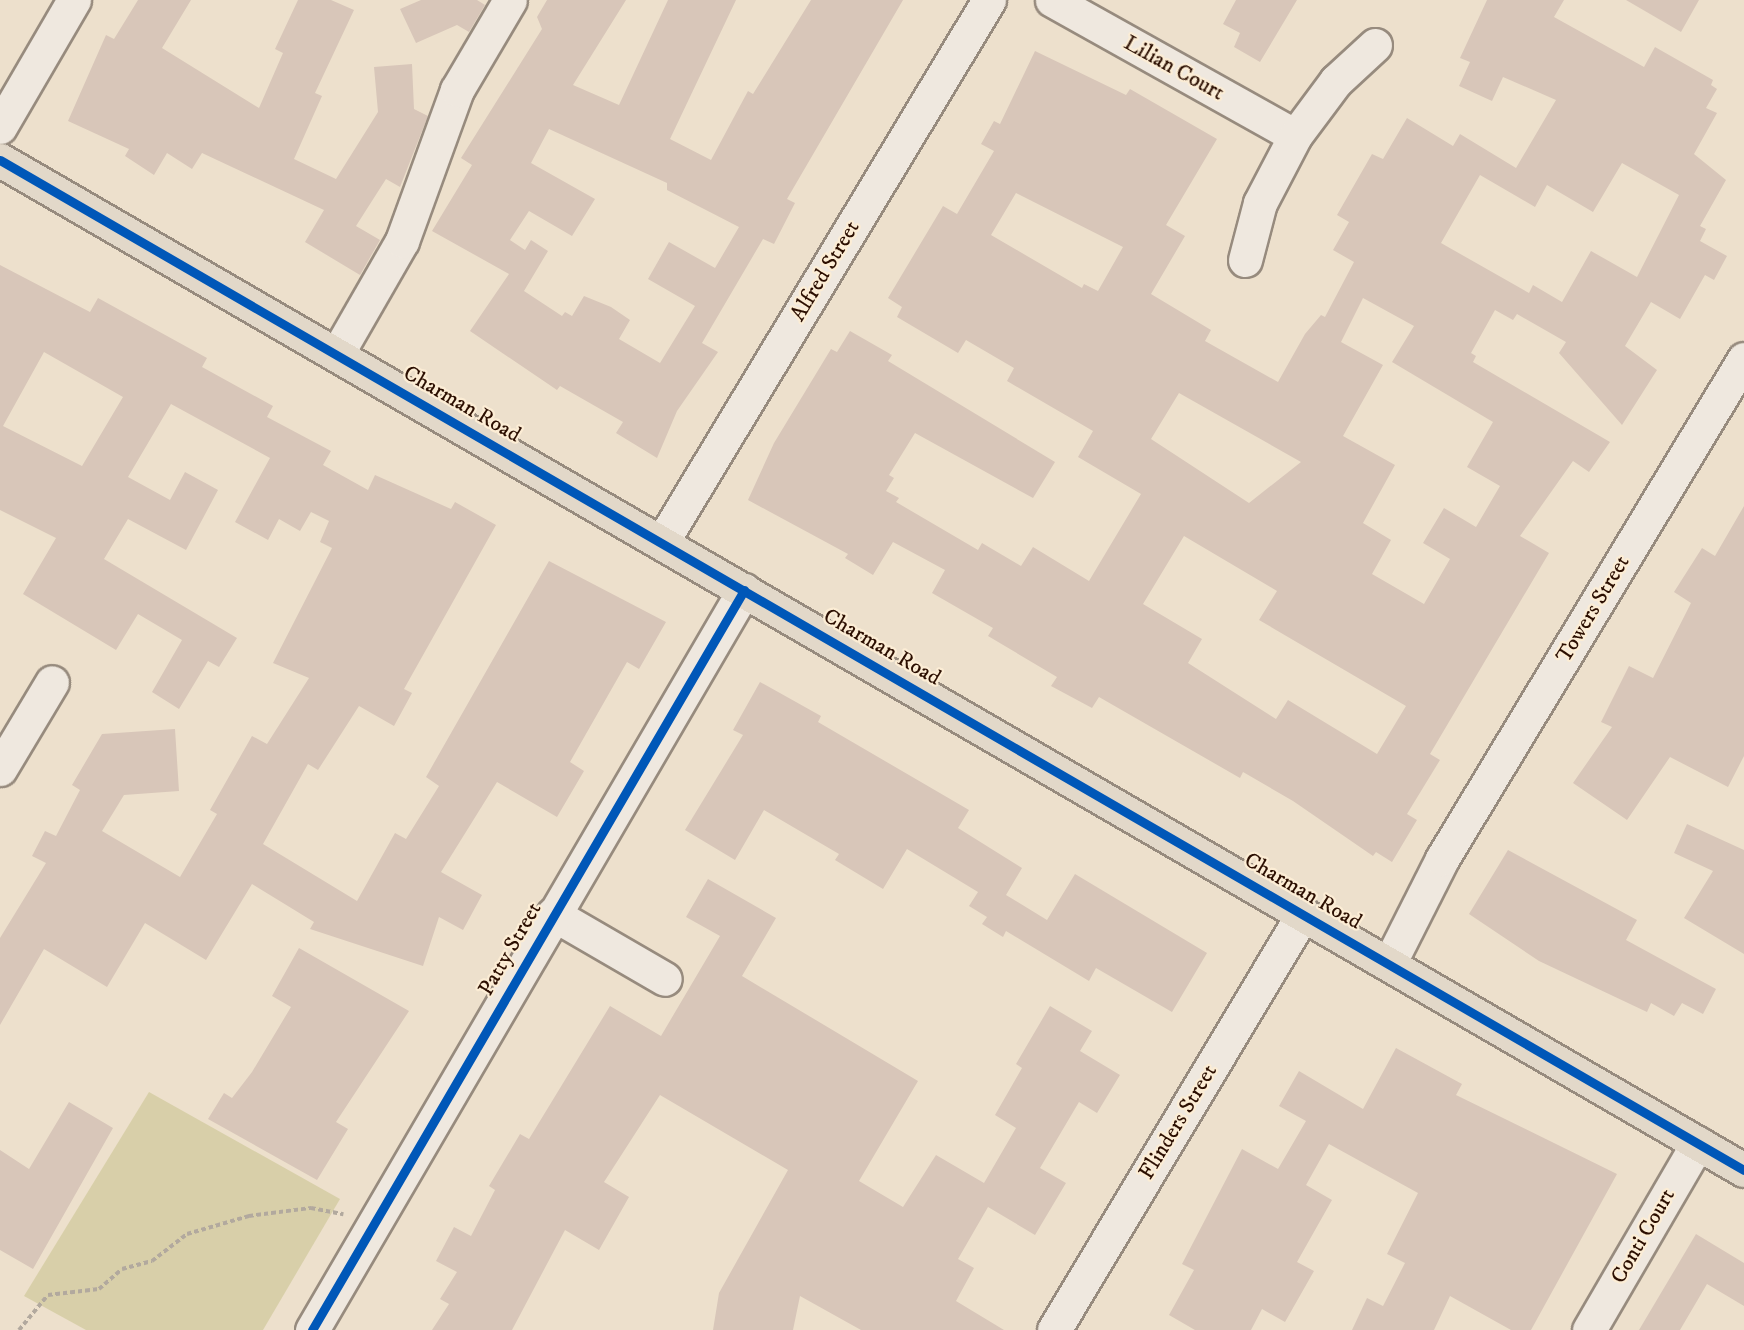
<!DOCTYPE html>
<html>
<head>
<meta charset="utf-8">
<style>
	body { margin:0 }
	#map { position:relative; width:1744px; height:1330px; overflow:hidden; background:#ede0cc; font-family:"IM FELL DW Pica",serif }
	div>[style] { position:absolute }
	.green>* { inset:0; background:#d8cfa9 }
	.building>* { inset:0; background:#d8c6b9 }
	.path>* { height:4px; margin-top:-2px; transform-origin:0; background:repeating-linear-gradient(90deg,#b2a99e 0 4.5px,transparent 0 7.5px) }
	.roads { filter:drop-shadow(2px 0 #978b7e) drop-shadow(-2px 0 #978b7e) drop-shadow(0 2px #978b7e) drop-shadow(0 -2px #978b7e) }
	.minor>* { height:33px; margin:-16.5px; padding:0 16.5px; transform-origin:16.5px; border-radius:16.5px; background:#efe8df }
	.major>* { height:33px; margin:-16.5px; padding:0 16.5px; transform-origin:16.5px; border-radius:16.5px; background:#e2d8c9 }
	.cycleway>* { height:9px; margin:-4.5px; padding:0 4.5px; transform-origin:4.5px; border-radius:4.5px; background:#0057b8 }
	span { translate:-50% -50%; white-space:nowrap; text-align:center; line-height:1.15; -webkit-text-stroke:4.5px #fcedd5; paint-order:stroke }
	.street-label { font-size:22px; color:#2b0e00 }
</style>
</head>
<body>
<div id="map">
	<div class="green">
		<i style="clip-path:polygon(149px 1092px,340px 1199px,263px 1330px,86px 1330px,24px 1296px)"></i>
	</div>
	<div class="building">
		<i style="clip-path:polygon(138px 0,191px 0,162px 48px,259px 108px,283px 53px,275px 49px,298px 0,331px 0,354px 10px,315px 93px,322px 96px,294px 159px,336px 179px,378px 112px,374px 67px,412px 64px,414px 109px,428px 116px,400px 187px,386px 179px,356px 226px,380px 240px,360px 275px,305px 242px,324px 210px,202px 153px,192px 169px,167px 153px,154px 175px,125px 156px,129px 149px,68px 121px,106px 35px,114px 39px)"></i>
		<i style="clip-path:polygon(421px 0,477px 0,485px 5px,469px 32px,457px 25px,416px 43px,400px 9px)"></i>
		<i style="clip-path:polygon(evenodd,547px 0,626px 0,573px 85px,619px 105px,668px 0,736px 0,670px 139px,711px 160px,748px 91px,753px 94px,811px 0,903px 0,787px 199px,795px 203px,774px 244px,763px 239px,702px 343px,718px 352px,677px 411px,657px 458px,616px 433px,623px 422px,560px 386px,557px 390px,470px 331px,509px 274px,432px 231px,472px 165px,461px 158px,542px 29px,537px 17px,547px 0,549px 129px,667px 183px,667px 190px,739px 227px,715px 268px,669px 242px,648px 279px,695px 306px,660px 363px,619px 339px,630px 320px,611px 307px,584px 296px,572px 316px,565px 312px,562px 316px,524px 291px,548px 251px,531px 240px,525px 250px,510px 240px,529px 211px,572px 236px,595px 199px,531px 163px,549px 129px)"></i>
		<i style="clip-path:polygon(1236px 0,1297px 0,1260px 62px,1234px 47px,1240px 33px,1223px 24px)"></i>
		<i style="clip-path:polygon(evenodd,1487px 0,1564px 0,1554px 17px,1644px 67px,1655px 47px,1713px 80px,1711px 85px,1717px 89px,1706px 108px,1717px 113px,1694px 154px,1726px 180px,1700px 226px,1706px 229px,1700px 241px,1727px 256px,1714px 280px,1705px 275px,1680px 319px,1651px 302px,1625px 346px,1657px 370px,1622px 425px,1559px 353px,1566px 342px,1517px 314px,1513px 320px,1495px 310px,1471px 353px,1476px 356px,1473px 362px,1610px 442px,1589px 472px,1573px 461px,1520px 536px,1549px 553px,1430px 754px,1440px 760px,1407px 814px,1417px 820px,1392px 862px,1376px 852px,1373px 856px,1293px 801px,1243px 772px,1240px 778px,1099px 697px,1092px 708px,1051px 686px,1057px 677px,988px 636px,993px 628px,932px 593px,945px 570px,893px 542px,873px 575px,845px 558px,848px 554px,748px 500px,774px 443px,831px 349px,837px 352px,850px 331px,892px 355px,888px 361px,1055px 462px,1033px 498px,915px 433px,889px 475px,894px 478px,886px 491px,899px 498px,896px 502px,978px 550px,982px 543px,1021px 566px,1033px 547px,1089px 581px,1141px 494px,1078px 457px,1093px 431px,1007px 381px,1014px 368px,966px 340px,958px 353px,897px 317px,902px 307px,888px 298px,943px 206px,957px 214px,994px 151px,981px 144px,994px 121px,1000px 124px,1035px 51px,1126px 95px,1130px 89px,1217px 139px,1166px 225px,1185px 236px,1151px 294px,1211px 330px,1205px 341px,1278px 382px,1305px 334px,1321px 315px,1325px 317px,1354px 262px,1333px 250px,1349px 222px,1337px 215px,1372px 154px,1383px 159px,1407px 118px,1453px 146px,1460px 134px,1516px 168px,1556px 100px,1503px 77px,1492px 101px,1459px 86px,1470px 62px,1460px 58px,1487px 0,1622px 163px,1679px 195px,1637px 277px,1591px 251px,1562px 302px,1533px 285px,1529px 293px,1441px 243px,1480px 175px,1535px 207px,1547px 185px,1593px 212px,1622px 163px,1487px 0,1016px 193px,1123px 247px,1098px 291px,1084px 284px,1082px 288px,991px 235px,1016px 193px,1487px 0,1363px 298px,1414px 326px,1392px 362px,1493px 422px,1467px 467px,1500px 486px,1476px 527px,1444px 508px,1423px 543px,1450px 559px,1424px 604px,1372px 574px,1391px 540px,1363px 523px,1395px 465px,1343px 436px,1383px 365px,1341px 342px,1363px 298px,1487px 0,1179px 393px,1301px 462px,1249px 503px,1151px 439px,1179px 393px,1487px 0,1184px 536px,1277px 591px,1259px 620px,1406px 706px,1377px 754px,1288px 700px,1276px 719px,1188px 663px,1202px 639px,1143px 604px,1184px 536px)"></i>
		<i style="clip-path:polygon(1626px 0,1699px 0,1681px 32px)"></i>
		<i style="clip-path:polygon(evenodd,0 265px,90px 312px,98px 298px,207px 358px,202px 367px,273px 406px,267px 417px,331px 451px,323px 465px,368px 490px,375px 475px,451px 509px,455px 502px,496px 525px,404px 689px,412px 693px,394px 726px,359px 706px,318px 770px,308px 764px,263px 844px,357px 901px,395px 833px,406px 839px,439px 786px,426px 777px,549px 561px,666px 622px,639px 669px,627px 662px,570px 762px,584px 771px,557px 817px,497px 782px,441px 872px,482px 895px,463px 930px,439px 917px,423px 966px,310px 929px,314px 922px,252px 884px,206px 960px,145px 923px,107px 987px,44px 949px,0 1025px,0 938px,46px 863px,32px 856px,45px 831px,56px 836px,80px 790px,72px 785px,102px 734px,175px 729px,179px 791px,124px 795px,102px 831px,180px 877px,217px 814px,210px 810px,252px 736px,267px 744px,309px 678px,273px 663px,332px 548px,320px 542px,329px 521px,311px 512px,300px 531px,279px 519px,268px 540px,235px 522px,270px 458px,171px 404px,128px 477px,170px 500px,185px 472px,218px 490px,186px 550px,128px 519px,104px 559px,237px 638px,219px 667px,208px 661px,179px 709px,152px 692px,182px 640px,138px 614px,116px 650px,23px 594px,56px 538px,0 510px,0 265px,44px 352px,123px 397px,82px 466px,3px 426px,44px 352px)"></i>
		<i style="clip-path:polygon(1744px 506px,1744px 756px,1728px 787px,1670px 757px,1627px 820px,1573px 783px,1612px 727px,1601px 722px,1629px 666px,1653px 678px,1691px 603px,1674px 592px,1702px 548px,1715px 556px)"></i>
		<i style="clip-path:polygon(760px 682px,821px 716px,818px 722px,969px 810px,958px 828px,1022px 868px,1006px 895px,1047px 920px,1075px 874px,1207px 953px,1172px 1012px,1096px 968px,1089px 981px,1006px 931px,1003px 937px,982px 924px,987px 917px,969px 906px,978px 892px,907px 849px,883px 889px,835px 860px,839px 854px,764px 810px,735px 860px,685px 830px,743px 735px,733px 730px)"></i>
		<i style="clip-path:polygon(1687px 824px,1744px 850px,1744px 954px,1684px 918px,1713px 871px,1674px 853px)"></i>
		<i style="clip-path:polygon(1508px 850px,1637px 920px,1626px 940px,1716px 989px,1703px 1014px,1682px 1003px,1674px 1016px,1651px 1003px,1647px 1012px,1539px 961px,1469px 914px)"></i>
		<i style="clip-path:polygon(708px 879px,776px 918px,742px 976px,918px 1081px,859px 1181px,903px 1207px,936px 1155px,984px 1183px,1016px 1128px,995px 1115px,1022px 1068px,1016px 1064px,1050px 1006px,1092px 1031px,1080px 1051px,1120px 1075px,1097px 1113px,1079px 1102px,1040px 1168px,1066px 1183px,1035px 1235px,988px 1207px,958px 1259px,974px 1268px,956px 1301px,1004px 1330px,861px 1330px,800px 1296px,793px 1330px,713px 1330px,719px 1293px,788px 1170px,660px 1095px,604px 1182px,629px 1197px,599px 1250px,565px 1230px,512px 1330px,432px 1330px,449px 1304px,440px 1299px,457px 1272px,436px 1261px,454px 1227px,471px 1236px,495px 1190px,489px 1186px,520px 1134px,529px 1139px,610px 1006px,661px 1036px,720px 936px,686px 917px)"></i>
		<i style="clip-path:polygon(299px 948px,409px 1011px,336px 1122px,348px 1129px,317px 1180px,208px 1119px,224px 1093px,232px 1098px,252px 1072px,291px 1007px,272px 996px)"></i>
		<i style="clip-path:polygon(1396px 1048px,1462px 1084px,1456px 1095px,1617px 1174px,1531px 1330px,1511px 1330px,1450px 1296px,1434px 1330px,1352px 1330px,1367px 1298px,1383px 1306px,1405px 1263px,1387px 1254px,1418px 1193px,1329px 1144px,1306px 1185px,1332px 1200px,1297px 1262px,1314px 1271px,1285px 1322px,1262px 1309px,1251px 1330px,1195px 1330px,1169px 1315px,1194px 1270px,1182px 1264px,1242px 1149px,1278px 1169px,1306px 1121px,1279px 1106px,1299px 1071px,1363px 1109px)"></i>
		<i style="clip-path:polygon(69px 1102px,113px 1128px,33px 1269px,0 1250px,0 1150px,29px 1169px)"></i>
		<i style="clip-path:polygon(1696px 1234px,1744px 1263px,1744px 1306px,1707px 1284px,1680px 1330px,1639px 1330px)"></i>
	</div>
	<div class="path">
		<i style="left:19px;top:1330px;width:45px;rotate:-50.4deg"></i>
		<i style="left:48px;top:1295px;width:51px;rotate:-6.7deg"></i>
		<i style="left:99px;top:1289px;width:30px;rotate:-41deg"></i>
		<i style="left:122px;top:1269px;width:31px;rotate:-15deg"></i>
		<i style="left:152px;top:1261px;width:44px;rotate:-37.6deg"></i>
		<i style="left:187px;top:1234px;width:65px;rotate:-16.2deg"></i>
		<i style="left:249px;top:1216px;width:63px;rotate:-7.4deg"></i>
		<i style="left:311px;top:1208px;width:33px;rotate:11deg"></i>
	</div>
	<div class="roads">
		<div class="minor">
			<i style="left:1052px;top:0;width:278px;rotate:29.2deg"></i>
			<i style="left:0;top:127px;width:147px;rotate:-59.8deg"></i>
			<i style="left:1245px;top:260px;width:59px;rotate:-75.3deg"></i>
			<i style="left:1260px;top:203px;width:76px;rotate:-62.4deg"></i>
			<i style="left:1295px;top:136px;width:69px;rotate:-53.3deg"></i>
			<i style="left:1336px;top:81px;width:53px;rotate:-42.7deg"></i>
			<i style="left:337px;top:354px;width:130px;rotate:-60.1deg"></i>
			<i style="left:402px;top:241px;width:161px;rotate:-70deg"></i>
			<i style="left:457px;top:90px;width:104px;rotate:-59.5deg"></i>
			<i style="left:662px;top:542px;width:633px;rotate:-58.9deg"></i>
			<i style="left:0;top:769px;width:101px;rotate:-59.1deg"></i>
			<i style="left:553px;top:914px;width:129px;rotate:30.1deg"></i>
			<i style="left:1389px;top:964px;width:118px;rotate:-63.2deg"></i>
			<i style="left:1442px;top:859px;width:584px;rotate:-58.87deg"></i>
			<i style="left:312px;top:1330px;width:857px;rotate:-59.72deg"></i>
			<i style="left:1054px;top:1330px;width:485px;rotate:-59.1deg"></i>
			<i style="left:1589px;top:1330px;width:216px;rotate:-59.8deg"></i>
		</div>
		<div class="major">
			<i style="left:0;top:160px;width:2015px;rotate:30.08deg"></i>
		</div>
	</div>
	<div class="cycleway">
		<i style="left:0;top:160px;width:2015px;rotate:30.08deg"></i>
		<i style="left:312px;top:1330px;width:857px;rotate:-59.72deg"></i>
	</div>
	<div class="street-label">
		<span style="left:1174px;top:68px;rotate:29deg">Lilian Court</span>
		<span style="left:825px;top:271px;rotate:-59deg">Alfred Street</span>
		<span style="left:462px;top:404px;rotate:30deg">Charman Road</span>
		<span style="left:1593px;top:609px;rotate:-59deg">Towers Street</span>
		<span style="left:882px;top:647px;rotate:30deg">Charman Road</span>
		<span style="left:1303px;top:891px;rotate:30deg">Charman Road</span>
		<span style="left:510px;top:949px;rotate:-60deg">Patty Street</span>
		<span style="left:1178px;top:1122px;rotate:-59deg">Flinders Street</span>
		<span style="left:1643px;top:1236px;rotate:-60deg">Conti Court</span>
	</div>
</div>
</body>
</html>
